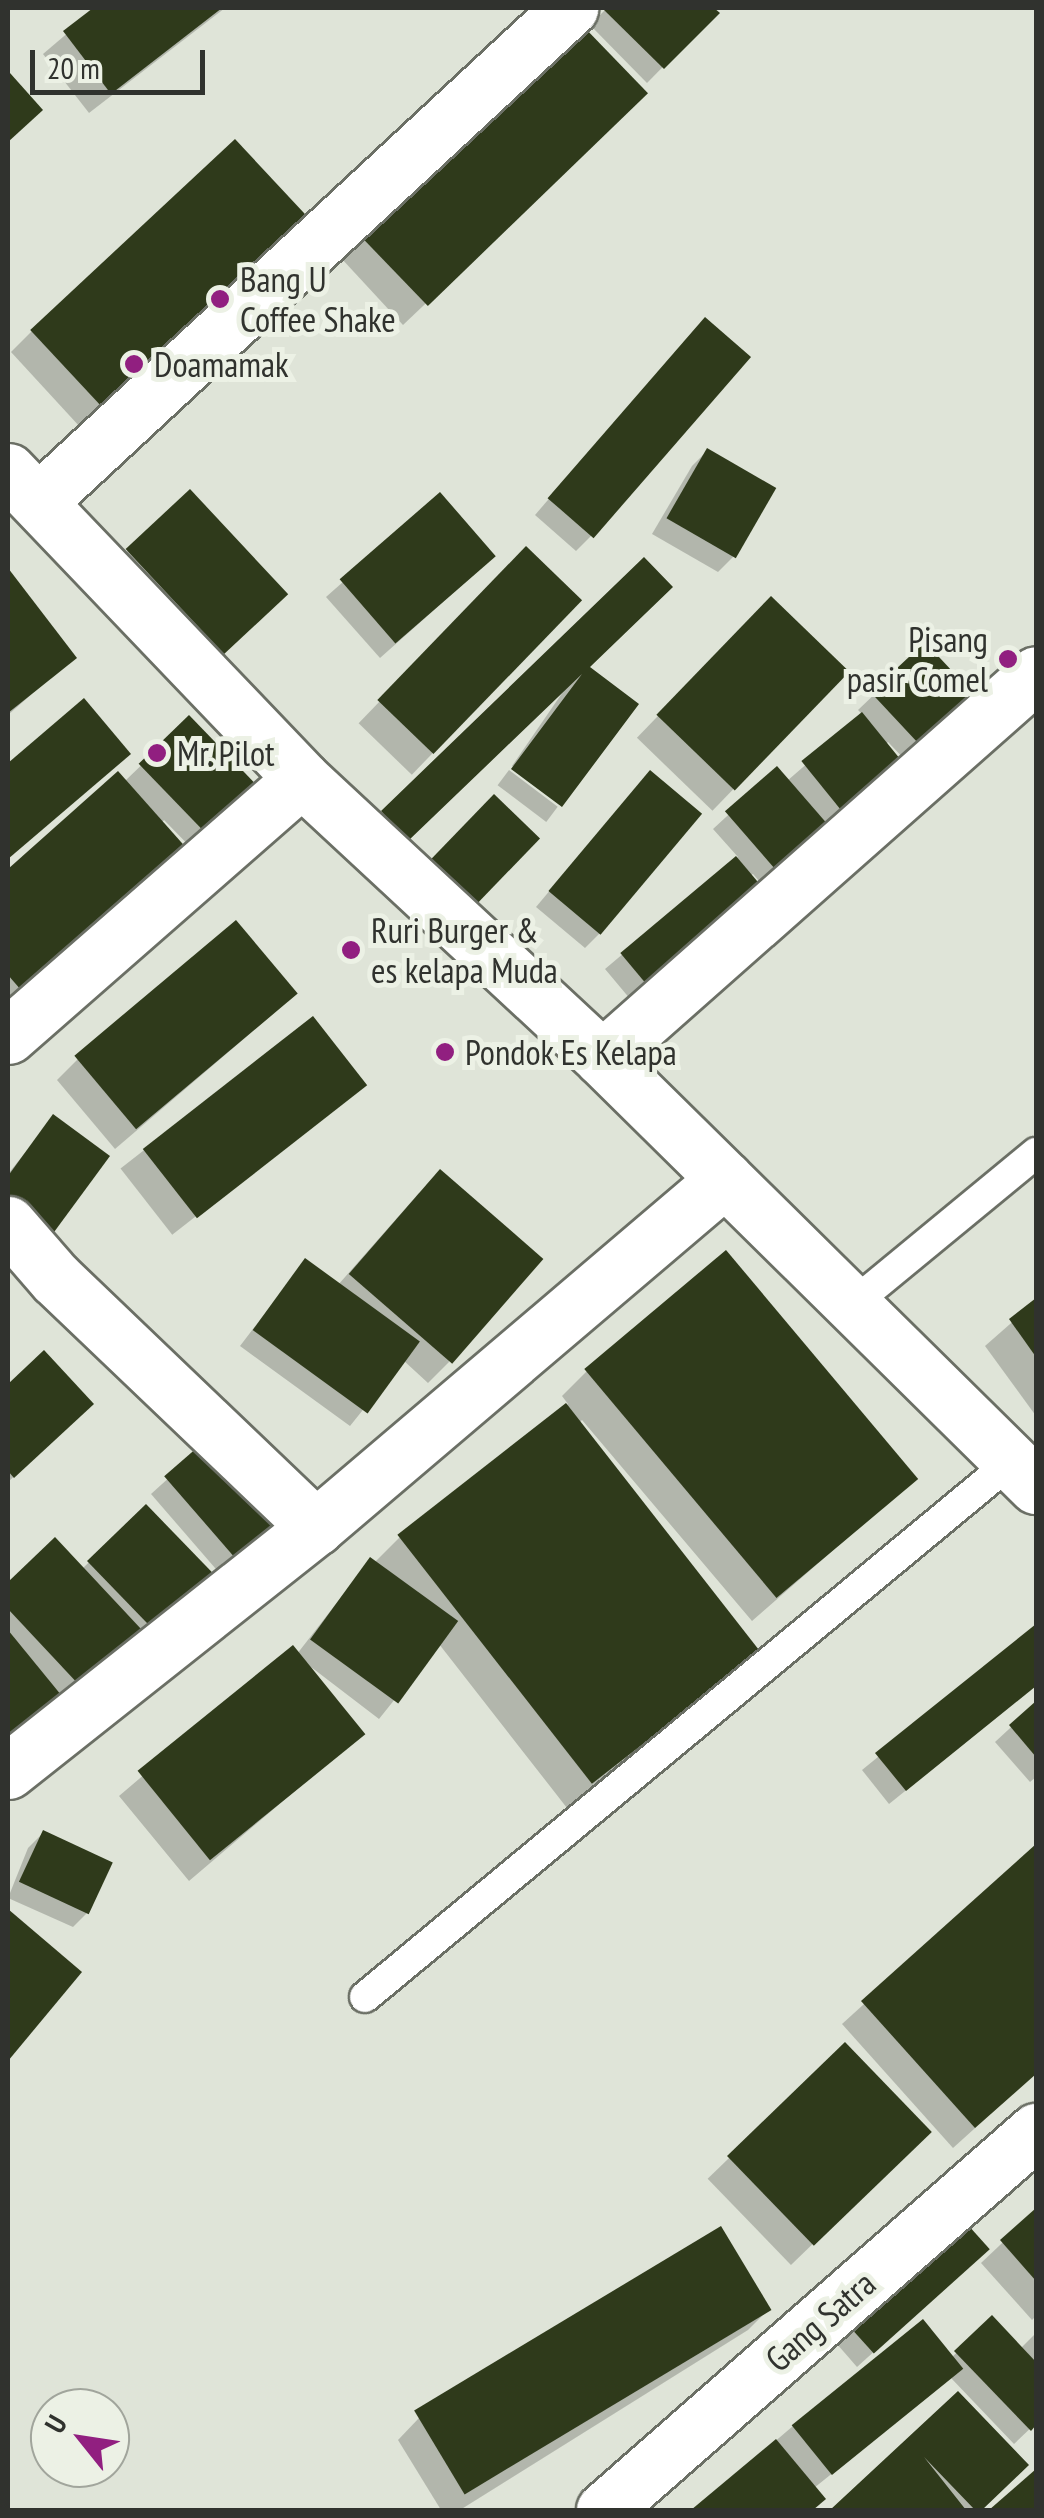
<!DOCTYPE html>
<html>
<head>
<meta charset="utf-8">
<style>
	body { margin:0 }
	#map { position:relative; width:1044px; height:2518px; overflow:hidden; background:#dfe4d8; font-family:"PT Sans Narrow",sans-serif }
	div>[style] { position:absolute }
	.shadow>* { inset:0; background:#0003; transform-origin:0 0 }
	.building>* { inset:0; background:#2f3a1b; transform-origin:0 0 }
	.roads { filter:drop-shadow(2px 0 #6b6f65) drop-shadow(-2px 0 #6b6f65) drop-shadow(0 2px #6b6f65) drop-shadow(0 -2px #6b6f65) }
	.service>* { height:30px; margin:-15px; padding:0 15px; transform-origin:15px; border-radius:15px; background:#fff }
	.minor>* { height:55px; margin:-27.5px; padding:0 27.5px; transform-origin:27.5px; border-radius:27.5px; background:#fff }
	.secondary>* { height:55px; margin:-27.5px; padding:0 27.5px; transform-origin:27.5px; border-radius:27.5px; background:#fff }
	.dots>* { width:28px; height:28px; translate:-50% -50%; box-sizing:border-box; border:5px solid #ecf1e5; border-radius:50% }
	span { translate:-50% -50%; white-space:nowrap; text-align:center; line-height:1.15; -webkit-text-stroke:10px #ecf1e5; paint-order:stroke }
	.poi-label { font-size:35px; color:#30322e }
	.left { translate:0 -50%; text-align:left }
	.right { translate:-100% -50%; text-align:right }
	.street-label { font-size:35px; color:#30322e }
	.frame { position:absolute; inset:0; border:10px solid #30322e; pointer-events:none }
	.north { position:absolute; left:30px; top:2388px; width:100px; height:100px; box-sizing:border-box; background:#ecf1e5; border:2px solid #a1a59c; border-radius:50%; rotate:300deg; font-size:28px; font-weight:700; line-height:40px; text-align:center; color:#30322e }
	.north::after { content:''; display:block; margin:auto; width:35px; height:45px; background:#911f80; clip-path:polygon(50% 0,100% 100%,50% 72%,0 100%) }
	.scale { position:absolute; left:30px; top:50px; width:175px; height:45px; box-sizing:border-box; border:5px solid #30322e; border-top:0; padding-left:12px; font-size:30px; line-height:35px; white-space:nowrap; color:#30322e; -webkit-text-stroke:8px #ecf1e5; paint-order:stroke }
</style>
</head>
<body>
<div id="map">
	<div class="shadow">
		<i style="clip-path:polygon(97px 8px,225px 8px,89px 113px,43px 54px)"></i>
		<i style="clip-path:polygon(607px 8px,710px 8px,716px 13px,647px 83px,590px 25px)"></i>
		<i style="clip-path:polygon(624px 115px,403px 325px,341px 258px,362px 237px)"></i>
		<i style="clip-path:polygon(305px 217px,80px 427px,11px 352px,32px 331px)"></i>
		<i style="clip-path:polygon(690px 335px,591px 536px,576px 551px,535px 515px)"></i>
		<i style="clip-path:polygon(707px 451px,733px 557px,718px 572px,652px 534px,692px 466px)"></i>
		<i style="left:190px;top:493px;width:139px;height:107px;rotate:47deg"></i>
		<i style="clip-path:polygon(440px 496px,478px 571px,380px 658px,326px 597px)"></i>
		<i style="left:526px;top:550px;width:74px;height:241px;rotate:44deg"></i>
		<i style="clip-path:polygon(644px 561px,587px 667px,561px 804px,512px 766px,567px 686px,392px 854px,367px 828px)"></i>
		<i style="clip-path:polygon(8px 572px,74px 657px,8px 715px)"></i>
		<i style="left:771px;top:599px;width:105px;height:193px;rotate:44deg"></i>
		<i style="clip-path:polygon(925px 646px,974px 698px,908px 763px,888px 742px,885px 745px,907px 771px,768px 891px,753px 874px,749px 876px,636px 1006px,605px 969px,738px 857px,713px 829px,777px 770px,787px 781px,863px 715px,858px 710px)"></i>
		<i style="clip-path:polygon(189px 719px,265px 797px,202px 859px,164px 820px,8px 1020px,8px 873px,118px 774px,124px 782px)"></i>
		<i style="left:509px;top:770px;width:61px;height:19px;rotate:37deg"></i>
		<i style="clip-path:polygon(635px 789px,600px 933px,585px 948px,536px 907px)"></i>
		<i style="clip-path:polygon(274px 1013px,115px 1149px,57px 1080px,78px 1059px)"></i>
		<i style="left:312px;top:1019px;width:84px;height:243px;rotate:52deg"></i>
		<i style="clip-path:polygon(53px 1118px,8px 1241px,8px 1174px)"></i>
		<i style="clip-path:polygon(419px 1193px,449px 1362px,428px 1383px,403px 1360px,350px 1426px,240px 1346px,305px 1261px,338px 1285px)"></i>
		<i style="clip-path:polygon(1036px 1301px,1036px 1416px,985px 1346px)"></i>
		<i style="clip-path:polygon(44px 1353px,76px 1419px,8px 1482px,8px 1387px)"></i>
		<i style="clip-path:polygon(587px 1371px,916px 1478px,752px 1621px,582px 1420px,579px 1423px,732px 1677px,567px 1808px,439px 1644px,379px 1719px,311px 1667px,362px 1734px,189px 1881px,119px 1796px,293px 1648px,297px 1654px,370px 1560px,374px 1563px,400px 1537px,568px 1404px,562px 1396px)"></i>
		<i style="clip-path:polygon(214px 1437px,276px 1539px,228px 1583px,151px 1494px)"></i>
		<i style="clip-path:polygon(146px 1507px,214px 1577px,8px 1749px,8px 1585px,55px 1540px,82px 1569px)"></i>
		<i style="clip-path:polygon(1036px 1628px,1036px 1686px,889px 1804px,862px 1770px)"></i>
		<i style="clip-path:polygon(1036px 1704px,1036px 1777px,1030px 1782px,995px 1742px)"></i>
		<i style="clip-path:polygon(43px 1833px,88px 1912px,73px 1927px,8px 1898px,28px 1848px)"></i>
		<i style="clip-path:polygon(1036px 1848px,1036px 2073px,953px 2148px,842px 2024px)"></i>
		<i style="clip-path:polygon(8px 1912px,79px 1972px,8px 2057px)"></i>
		<i style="left:845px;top:2046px;width:120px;height:191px;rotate:46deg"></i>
		<i style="clip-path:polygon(1036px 2211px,1036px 2316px,1032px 2320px,981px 2263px)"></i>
		<i style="clip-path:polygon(971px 2264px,857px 2367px,830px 2336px)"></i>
		<i style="clip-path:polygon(769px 2309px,748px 2330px,460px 2510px,441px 2510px,398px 2440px,419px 2418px)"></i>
		<i style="clip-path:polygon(992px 2319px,1020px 2349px,1036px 2333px,1036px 2423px,1014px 2444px,951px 2378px,814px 2488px,823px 2499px,811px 2510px,695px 2510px,793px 2426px,951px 2358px)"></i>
		<i style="clip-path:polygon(958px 2394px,1026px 2465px,979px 2510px,834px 2510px)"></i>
	</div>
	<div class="building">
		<i style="clip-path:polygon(93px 8px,222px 8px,111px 94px,63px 31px)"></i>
		<i style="clip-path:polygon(602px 8px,714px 8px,720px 13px,664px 69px)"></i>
		<i style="left:582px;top:25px;width:95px;height:306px;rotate:46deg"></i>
		<i style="clip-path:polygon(10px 73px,43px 110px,8px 142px,8px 75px)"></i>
		<i style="left:235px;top:139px;width:108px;height:280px;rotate:47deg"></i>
		<i style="left:705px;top:317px;width:61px;height:240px;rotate:41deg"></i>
		<i style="left:707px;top:448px;width:80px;height:81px;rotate:30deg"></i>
		<i style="left:190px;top:489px;width:144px;height:88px;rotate:47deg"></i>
		<i style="left:440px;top:492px;width:85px;height:133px;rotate:49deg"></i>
		<i style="left:526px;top:546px;width:78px;height:214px;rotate:44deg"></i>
		<i style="clip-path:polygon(644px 557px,673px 587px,590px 667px,639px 704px,562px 807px,511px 769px,582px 674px,408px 841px,381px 811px)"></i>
		<i style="clip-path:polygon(8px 568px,77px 658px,8px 713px)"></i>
		<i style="left:771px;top:596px;width:109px;height:165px;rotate:44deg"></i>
		<i style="left:925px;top:642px;width:76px;height:74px;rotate:47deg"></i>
		<i style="clip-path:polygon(84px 698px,131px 754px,8px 859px,8px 763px)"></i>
		<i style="left:862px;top:712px;width:77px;height:78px;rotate:51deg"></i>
		<i style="left:189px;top:715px;width:114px;height:70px;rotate:46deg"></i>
		<i style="left:777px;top:766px;width:88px;height:69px;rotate:49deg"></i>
		<i style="left:650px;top:770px;width:68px;height:158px;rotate:40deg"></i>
		<i style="clip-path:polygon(118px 771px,197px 860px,34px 1005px,8px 975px,8px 869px)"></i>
		<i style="left:494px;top:794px;width:64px;height:98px;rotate:44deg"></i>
		<i style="left:736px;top:856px;width:52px;height:151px;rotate:50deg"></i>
		<i style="left:236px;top:920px;width:96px;height:211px;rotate:50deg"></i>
		<i style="left:313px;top:1016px;width:88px;height:216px;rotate:52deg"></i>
		<i style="clip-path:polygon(53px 1114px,110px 1156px,46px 1243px,8px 1215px,8px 1176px)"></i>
		<i style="left:440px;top:1169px;width:137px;height:139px;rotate:41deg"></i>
		<i style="left:726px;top:1250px;width:299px;height:185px;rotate:50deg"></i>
		<i style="left:305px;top:1258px;width:142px;height:89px;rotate:36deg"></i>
		<i style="clip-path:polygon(1036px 1298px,1036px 1357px,1009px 1319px)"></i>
		<i style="clip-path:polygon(44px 1350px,94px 1404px,14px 1478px,8px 1471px,8px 1384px)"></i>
		<i style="left:566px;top:1403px;width:316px;height:214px;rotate:52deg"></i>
		<i style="left:214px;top:1433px;width:123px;height:66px;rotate:49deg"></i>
		<i style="left:146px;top:1504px;width:102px;height:82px;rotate:46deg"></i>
		<i style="clip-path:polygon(55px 1537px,142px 1630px,81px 1687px,8px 1609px,8px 1582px)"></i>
		<i style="left:370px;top:1557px;width:109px;height:102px;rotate:36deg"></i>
		<i style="clip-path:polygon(1036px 1624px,1036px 1686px,906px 1791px,875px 1753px)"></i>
		<i style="clip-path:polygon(8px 1630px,66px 1701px,8px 1739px)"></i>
		<i style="left:293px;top:1645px;width:115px;height:200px;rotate:51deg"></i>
		<i style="clip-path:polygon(1036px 1701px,1036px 1757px,1009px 1725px)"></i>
		<i style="left:43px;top:1830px;width:77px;height:57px;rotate:25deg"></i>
		<i style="clip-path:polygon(1036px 1844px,1036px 2074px,975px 2128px,861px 2001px)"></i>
		<i style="clip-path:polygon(8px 1909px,82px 1972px,8px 2061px)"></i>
		<i style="left:845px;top:2042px;width:125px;height:164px;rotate:46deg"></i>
		<i style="clip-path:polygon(1036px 2208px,1036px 2281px,1000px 2240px)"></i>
		<i style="left:959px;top:2215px;width:46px;height:156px;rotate:48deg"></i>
		<i style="left:721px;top:2226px;width:98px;height:358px;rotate:59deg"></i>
		<i style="clip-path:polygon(992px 2315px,1036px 2362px,1036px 2425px,1031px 2431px,954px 2351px)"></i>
		<i style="left:923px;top:2319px;width:64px;height:169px;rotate:51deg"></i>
		<i style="clip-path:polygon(958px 2391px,1029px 2465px,982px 2510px,975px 2510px,924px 2457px,966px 2510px,830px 2510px)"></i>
		<i style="clip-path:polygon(776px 2439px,826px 2499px,813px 2510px,691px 2510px)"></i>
		<i style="clip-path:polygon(1036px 2469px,1036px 2510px,989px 2510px)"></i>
	</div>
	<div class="roads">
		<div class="service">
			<i style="left:854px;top:1303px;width:236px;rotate:-39.5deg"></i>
			<i style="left:365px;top:1997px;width:840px;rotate:-39.64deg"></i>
		</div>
		<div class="minor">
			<i style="left:39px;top:501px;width:725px;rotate:-42.87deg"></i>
			<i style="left:8px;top:1036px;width:390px;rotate:-41.2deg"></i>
			<i style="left:602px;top:1058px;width:579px;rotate:-41.5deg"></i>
			<i style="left:8px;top:1224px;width:72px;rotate:49deg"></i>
			<i style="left:55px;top:1278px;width:361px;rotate:43.7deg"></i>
			<i style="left:8px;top:1771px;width:393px;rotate:-38.4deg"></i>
			<i style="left:316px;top:1527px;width:537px;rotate:-40.39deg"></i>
			<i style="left:604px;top:2510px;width:575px;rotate:-41.26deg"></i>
		</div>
		<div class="secondary">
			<i style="left:8px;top:471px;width:426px;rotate:46.3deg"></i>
			<i style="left:302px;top:779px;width:410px;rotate:42.9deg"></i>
			<i style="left:602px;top:1058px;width:610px;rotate:44.6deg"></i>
		</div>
	</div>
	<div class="dots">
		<i style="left:220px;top:299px;background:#911f80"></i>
		<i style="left:134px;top:364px;background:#911f80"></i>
		<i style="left:1008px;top:659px;background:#911f80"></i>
		<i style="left:157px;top:753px;background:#911f80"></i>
		<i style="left:351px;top:950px;background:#911f80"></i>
		<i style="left:445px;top:1052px;background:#911f80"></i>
	</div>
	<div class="poi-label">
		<span class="left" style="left:240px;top:299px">Bang U<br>Coffee Shake</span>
		<span class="left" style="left:154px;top:364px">Doamamak</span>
		<span class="right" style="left:988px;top:659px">Pisang<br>pasir Comel</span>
		<span class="left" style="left:177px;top:753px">Mr. Pilot</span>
		<span class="left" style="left:371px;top:950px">Ruri Burger &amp;<br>es kelapa Muda</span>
		<span class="left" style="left:465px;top:1052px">Pondok Es Kelapa</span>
	</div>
	<div class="street-label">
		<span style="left:820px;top:2321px;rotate:-41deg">Gang Satra</span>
	</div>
	<div class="frame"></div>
	<div class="north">U</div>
	<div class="scale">20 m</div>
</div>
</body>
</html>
